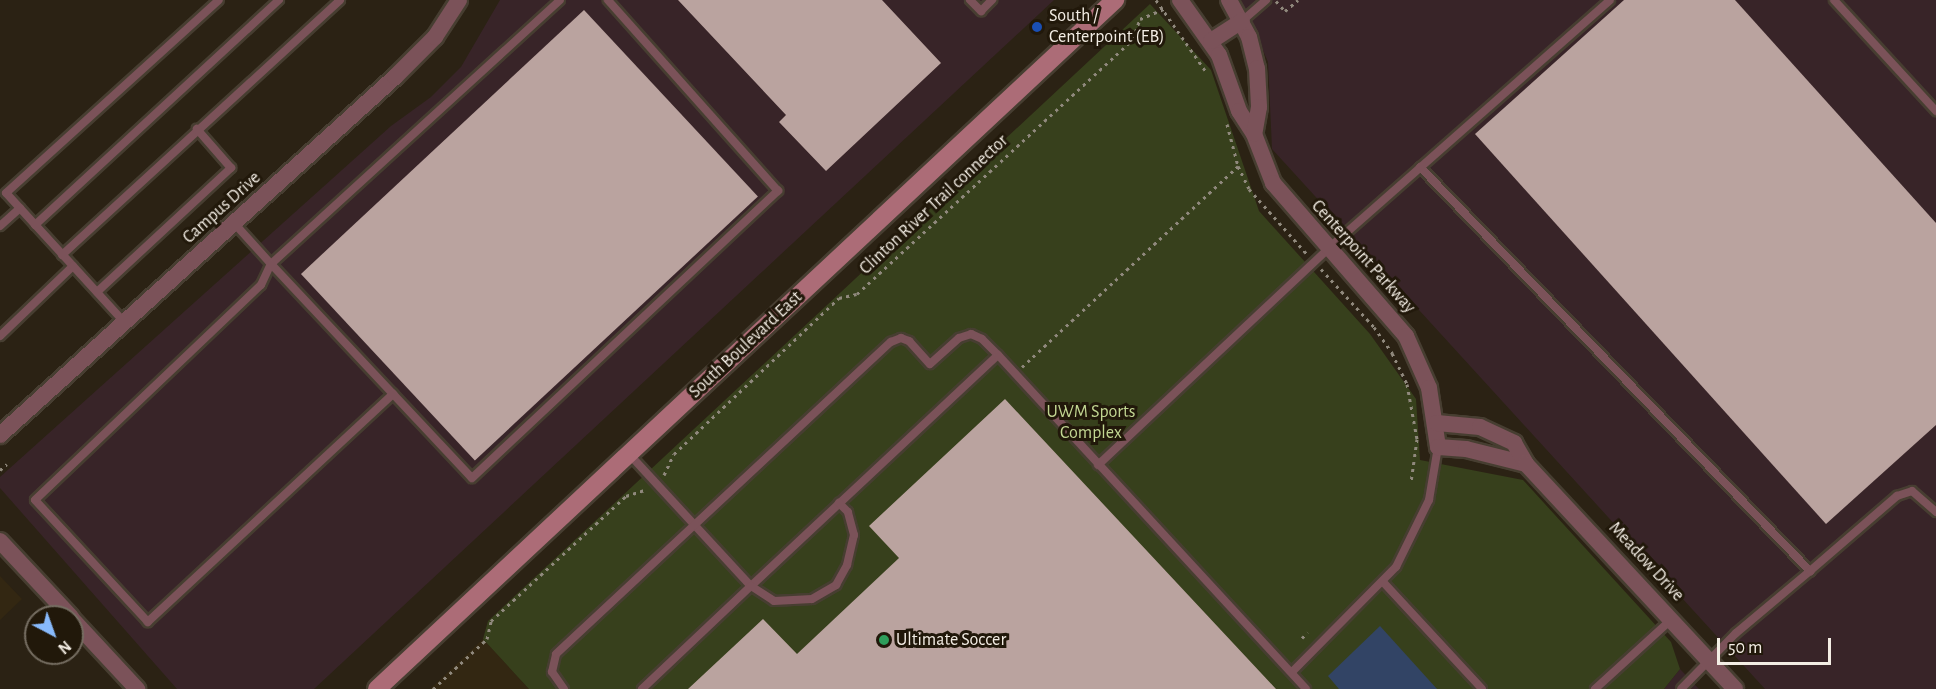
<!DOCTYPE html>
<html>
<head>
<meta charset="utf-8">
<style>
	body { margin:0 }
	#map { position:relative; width:1936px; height:689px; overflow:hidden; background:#2b2214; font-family:"Alegreya Sans",sans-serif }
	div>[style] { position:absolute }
	.built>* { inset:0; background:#332712 }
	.industrial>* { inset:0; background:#382428 }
	.green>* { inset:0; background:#37401c }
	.water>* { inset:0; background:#324465 }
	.building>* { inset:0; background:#baa39f; transform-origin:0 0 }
	.path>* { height:3px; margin-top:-1.5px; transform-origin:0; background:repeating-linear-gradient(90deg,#90897d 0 3px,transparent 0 7.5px) }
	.roads { filter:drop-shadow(2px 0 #473e31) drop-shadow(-2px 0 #473e31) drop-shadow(0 2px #473e31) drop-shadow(0 -2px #473e31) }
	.lane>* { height:8px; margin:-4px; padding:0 4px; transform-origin:4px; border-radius:4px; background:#7b5259 }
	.street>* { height:16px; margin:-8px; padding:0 8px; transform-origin:8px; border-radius:8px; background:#7b5259 }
	.secondary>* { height:18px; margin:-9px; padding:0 9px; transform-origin:9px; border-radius:9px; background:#ac6c77 }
	.dots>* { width:16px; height:16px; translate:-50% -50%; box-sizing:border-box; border:3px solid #21180a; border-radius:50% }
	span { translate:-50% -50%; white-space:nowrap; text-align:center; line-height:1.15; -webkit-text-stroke:6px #21180a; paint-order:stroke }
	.poi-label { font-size:18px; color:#f3ede4 }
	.left { translate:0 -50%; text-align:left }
	.street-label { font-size:18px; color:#f3ede4 }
	.park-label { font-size:18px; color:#c2d692 }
	.north { position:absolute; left:24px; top:605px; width:60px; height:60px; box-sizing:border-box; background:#21180a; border:2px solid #756d61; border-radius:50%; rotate:139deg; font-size:16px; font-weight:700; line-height:24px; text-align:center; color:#f3ede4 }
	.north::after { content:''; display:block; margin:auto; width:21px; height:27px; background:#88bafc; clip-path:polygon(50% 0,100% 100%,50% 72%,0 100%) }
	.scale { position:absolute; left:1717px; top:638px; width:114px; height:27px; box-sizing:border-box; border:3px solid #f3ede4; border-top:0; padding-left:8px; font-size:18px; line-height:21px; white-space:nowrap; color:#f3ede4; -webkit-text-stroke:4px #21180a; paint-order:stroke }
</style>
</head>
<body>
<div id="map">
	<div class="built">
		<i style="clip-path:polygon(0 576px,22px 599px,0 620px)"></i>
		<i style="clip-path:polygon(483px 639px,529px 689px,430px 689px)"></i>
	</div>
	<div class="industrial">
		<i style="clip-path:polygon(500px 0,1054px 0,314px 689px,177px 689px,0 488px,0 477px,391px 126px,431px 97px,461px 67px)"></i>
		<i style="clip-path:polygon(1241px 0,1936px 0,1936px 689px,1765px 689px,1272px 149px,1268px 62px)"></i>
		<i style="clip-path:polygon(1680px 669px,1699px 689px,1664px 689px)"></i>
	</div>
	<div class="green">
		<i style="clip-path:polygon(1150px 4px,1211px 70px,1259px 211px,1370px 334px,1416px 399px,1420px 460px,1523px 480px,1671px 642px,1680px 669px,1664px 689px,529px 689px,483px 639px,488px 621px)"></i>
	</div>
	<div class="water">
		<i style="clip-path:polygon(1380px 626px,1437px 689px,1339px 689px,1328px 676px)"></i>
	</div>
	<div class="building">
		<i style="clip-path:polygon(678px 0,882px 0,941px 63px,826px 171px,779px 122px,786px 115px)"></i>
		<i style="clip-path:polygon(1624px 0,1735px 0,1936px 223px,1936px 425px,1826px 524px,1475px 134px)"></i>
		<i style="left:584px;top:10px;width:255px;height:387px;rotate:47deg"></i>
		<i style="clip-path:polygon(1005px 399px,1276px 689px,688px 689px,763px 619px,797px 654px,899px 558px,869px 526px)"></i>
	</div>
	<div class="path">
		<i style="left:1156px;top:0;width:89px;rotate:55.1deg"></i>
		<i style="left:1276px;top:1px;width:13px;rotate:48deg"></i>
		<i style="left:1285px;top:11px;width:17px;rotate:-40deg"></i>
		<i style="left:1227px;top:124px;width:43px;rotate:75.3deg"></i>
		<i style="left:1238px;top:166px;width:25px;rotate:64deg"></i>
		<i style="left:1249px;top:189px;width:86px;rotate:48.3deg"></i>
		<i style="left:1321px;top:269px;width:79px;rotate:47.6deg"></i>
		<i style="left:1374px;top:327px;width:32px;rotate:55deg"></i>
		<i style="left:1392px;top:353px;width:34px;rotate:64deg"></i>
		<i style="left:1407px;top:384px;width:56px;rotate:79.7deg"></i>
		<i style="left:1417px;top:439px;width:43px;rotate:97.9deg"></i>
		<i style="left:1022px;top:367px;width:295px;rotate:-42.9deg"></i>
		<i style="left:0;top:470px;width:9px;rotate:-41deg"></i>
		<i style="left:664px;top:475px;width:23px;rotate:-65deg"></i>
		<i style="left:674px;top:454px;width:227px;rotate:-43.4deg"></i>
		<i style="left:839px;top:298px;width:18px;rotate:-13deg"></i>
		<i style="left:857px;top:294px;width:376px;rotate:-42.7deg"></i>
		<i style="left:1133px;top:39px;width:21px;rotate:-71deg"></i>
		<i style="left:1140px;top:19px;width:28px;rotate:-23deg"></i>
		<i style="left:1302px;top:638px;width:8px;rotate:-45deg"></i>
		<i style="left:433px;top:689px;width:74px;rotate:-42.8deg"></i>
		<i style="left:487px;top:639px;width:18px;rotate:-77deg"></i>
		<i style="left:491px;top:621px;width:184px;rotate:-42.8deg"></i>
		<i style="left:626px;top:496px;width:22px;rotate:-18deg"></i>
	</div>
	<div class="roads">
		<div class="lane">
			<i style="left:970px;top:0;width:16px;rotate:45deg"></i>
			<i style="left:981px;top:11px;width:16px;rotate:-45deg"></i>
			<i style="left:1834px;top:0;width:151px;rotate:47.4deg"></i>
			<i style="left:1242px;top:21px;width:32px;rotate:-41deg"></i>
			<i style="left:1420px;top:167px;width:562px;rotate:46.01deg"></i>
			<i style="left:1810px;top:571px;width:97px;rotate:140deg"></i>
			<i style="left:1736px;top:633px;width:78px;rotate:134.5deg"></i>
			<i style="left:234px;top:223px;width:55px;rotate:47.9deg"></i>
			<i style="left:271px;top:264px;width:391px;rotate:-42.4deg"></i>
			<i style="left:35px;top:225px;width:332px;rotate:-42.7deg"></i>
			<i style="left:0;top:226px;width:27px;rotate:-42deg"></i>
			<i style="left:62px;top:255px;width:377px;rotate:-42.5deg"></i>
			<i style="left:73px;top:266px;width:99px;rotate:-132.5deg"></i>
			<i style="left:6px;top:193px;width:287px;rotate:-42.2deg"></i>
			<i style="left:97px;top:292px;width:183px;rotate:-42.8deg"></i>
			<i style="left:231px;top:168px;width:52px;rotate:-131.1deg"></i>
			<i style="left:0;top:336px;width:101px;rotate:-43.8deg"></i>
			<i style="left:73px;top:266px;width:77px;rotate:47.6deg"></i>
			<i style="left:393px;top:394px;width:335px;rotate:137.1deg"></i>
			<i style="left:148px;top:622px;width:166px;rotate:-132.8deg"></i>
			<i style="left:35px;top:500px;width:312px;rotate:-43.6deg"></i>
			<i style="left:261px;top:285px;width:23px;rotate:-65deg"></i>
			<i style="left:271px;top:264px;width:178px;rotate:46.8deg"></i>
			<i style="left:393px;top:394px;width:115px;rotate:46.8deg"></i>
			<i style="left:472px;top:478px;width:420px;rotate:-43.2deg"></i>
			<i style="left:778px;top:191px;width:256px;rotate:-131.7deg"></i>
			<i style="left:629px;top:454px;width:180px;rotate:47.3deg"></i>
			<i style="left:751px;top:586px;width:338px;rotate:-43.1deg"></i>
			<i style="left:1098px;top:465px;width:318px;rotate:-43.2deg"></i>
			<i style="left:1330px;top:247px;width:373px;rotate:-41.4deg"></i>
			<i style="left:1810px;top:571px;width:115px;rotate:-40.8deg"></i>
			<i style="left:1897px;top:496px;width:16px;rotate:-18deg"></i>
			<i style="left:1912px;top:491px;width:32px;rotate:41deg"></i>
			<i style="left:1384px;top:583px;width:144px;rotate:47.2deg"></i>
			<i style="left:1292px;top:672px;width:148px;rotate:-45.3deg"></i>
			<i style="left:1396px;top:567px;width:75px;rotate:-63.8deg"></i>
			<i style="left:1429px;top:500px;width:54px;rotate:-80.4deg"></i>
			<i style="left:564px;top:689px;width:21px;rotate:-125deg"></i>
			<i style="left:552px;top:672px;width:18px;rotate:-77deg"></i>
			<i style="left:556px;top:654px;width:458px;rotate:-43deg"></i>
			<i style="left:891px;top:342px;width:11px;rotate:-22deg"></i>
			<i style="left:901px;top:338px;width:9px;rotate:21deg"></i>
			<i style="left:909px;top:341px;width:31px;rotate:48deg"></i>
			<i style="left:930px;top:364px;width:39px;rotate:-42deg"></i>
			<i style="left:959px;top:338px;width:13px;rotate:-18deg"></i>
			<i style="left:971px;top:334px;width:12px;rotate:24deg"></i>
			<i style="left:982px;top:339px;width:23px;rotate:45deg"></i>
			<i style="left:998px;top:355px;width:454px;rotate:47.3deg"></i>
			<i style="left:642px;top:689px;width:150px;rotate:-43.4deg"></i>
			<i style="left:751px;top:586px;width:27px;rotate:33deg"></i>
			<i style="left:774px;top:601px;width:38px;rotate:-3deg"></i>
			<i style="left:812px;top:599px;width:28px;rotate:-30deg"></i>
			<i style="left:836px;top:585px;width:23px;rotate:-61deg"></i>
			<i style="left:847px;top:565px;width:31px;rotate:-77deg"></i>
			<i style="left:854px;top:535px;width:24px;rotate:-105deg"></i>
			<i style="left:848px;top:512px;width:13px;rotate:-135deg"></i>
			<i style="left:1595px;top:689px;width:104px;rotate:-42.3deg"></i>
		</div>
		<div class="street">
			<i style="left:1180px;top:0;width:67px;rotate:54.7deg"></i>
			<i style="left:1219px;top:55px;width:59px;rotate:70.3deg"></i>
			<i style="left:1239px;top:111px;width:27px;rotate:57deg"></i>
			<i style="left:1254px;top:134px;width:53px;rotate:68.8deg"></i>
			<i style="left:1273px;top:183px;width:203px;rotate:49deg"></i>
			<i style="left:1406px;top:336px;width:57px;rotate:66.1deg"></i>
			<i style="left:1429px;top:388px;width:60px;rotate:81.3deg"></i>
			<i style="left:1438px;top:447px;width:28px;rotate:4deg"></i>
			<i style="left:1466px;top:449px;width:62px;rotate:14deg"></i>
			<i style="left:1229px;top:0;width:42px;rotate:61.6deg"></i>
			<i style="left:1249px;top:37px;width:32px;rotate:76deg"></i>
			<i style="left:1257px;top:68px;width:39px;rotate:87deg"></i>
			<i style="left:1259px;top:107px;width:27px;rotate:100deg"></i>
			<i style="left:1211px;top:41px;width:37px;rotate:-33deg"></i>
			<i style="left:1437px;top:423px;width:43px;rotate:5.3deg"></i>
			<i style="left:1480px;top:427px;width:38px;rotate:25deg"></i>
			<i style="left:1514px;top:443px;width:24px;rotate:60deg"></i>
			<i style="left:1526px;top:464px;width:307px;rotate:47.1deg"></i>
			<i style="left:0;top:435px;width:533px;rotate:-42.19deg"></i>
			<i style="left:395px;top:77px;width:57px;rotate:-45deg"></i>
			<i style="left:435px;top:37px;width:44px;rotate:-57deg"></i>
			<i style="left:0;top:541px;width:104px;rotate:46.9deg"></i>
			<i style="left:72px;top:619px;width:96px;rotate:47.1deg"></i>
		</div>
		<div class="secondary">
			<i style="left:377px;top:689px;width:1010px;rotate:-43.03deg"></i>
		</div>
	</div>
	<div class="dots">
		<i style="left:1037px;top:27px;background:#1a4fb4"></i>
		<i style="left:884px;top:640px;background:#2e9e5b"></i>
	</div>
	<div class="poi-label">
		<span class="left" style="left:1049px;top:27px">South /<br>Centerpoint (EB)</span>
		<span class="left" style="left:896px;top:640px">Ultimate Soccer</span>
	</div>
	<div class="street-label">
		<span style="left:934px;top:205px;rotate:-43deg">Clinton River Trail connector</span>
		<span style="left:222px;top:208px;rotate:-42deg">Campus Drive</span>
		<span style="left:1363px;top:257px;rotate:48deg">Centerpoint Parkway</span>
		<span style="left:746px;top:345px;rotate:-43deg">South Boulevard East</span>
		<span style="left:1646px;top:562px;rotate:47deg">Meadow Drive</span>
	</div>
	<div class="park-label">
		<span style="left:1091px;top:423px">UWM Sports<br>Complex</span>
	</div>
	<div class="north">N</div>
	<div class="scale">50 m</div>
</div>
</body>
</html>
